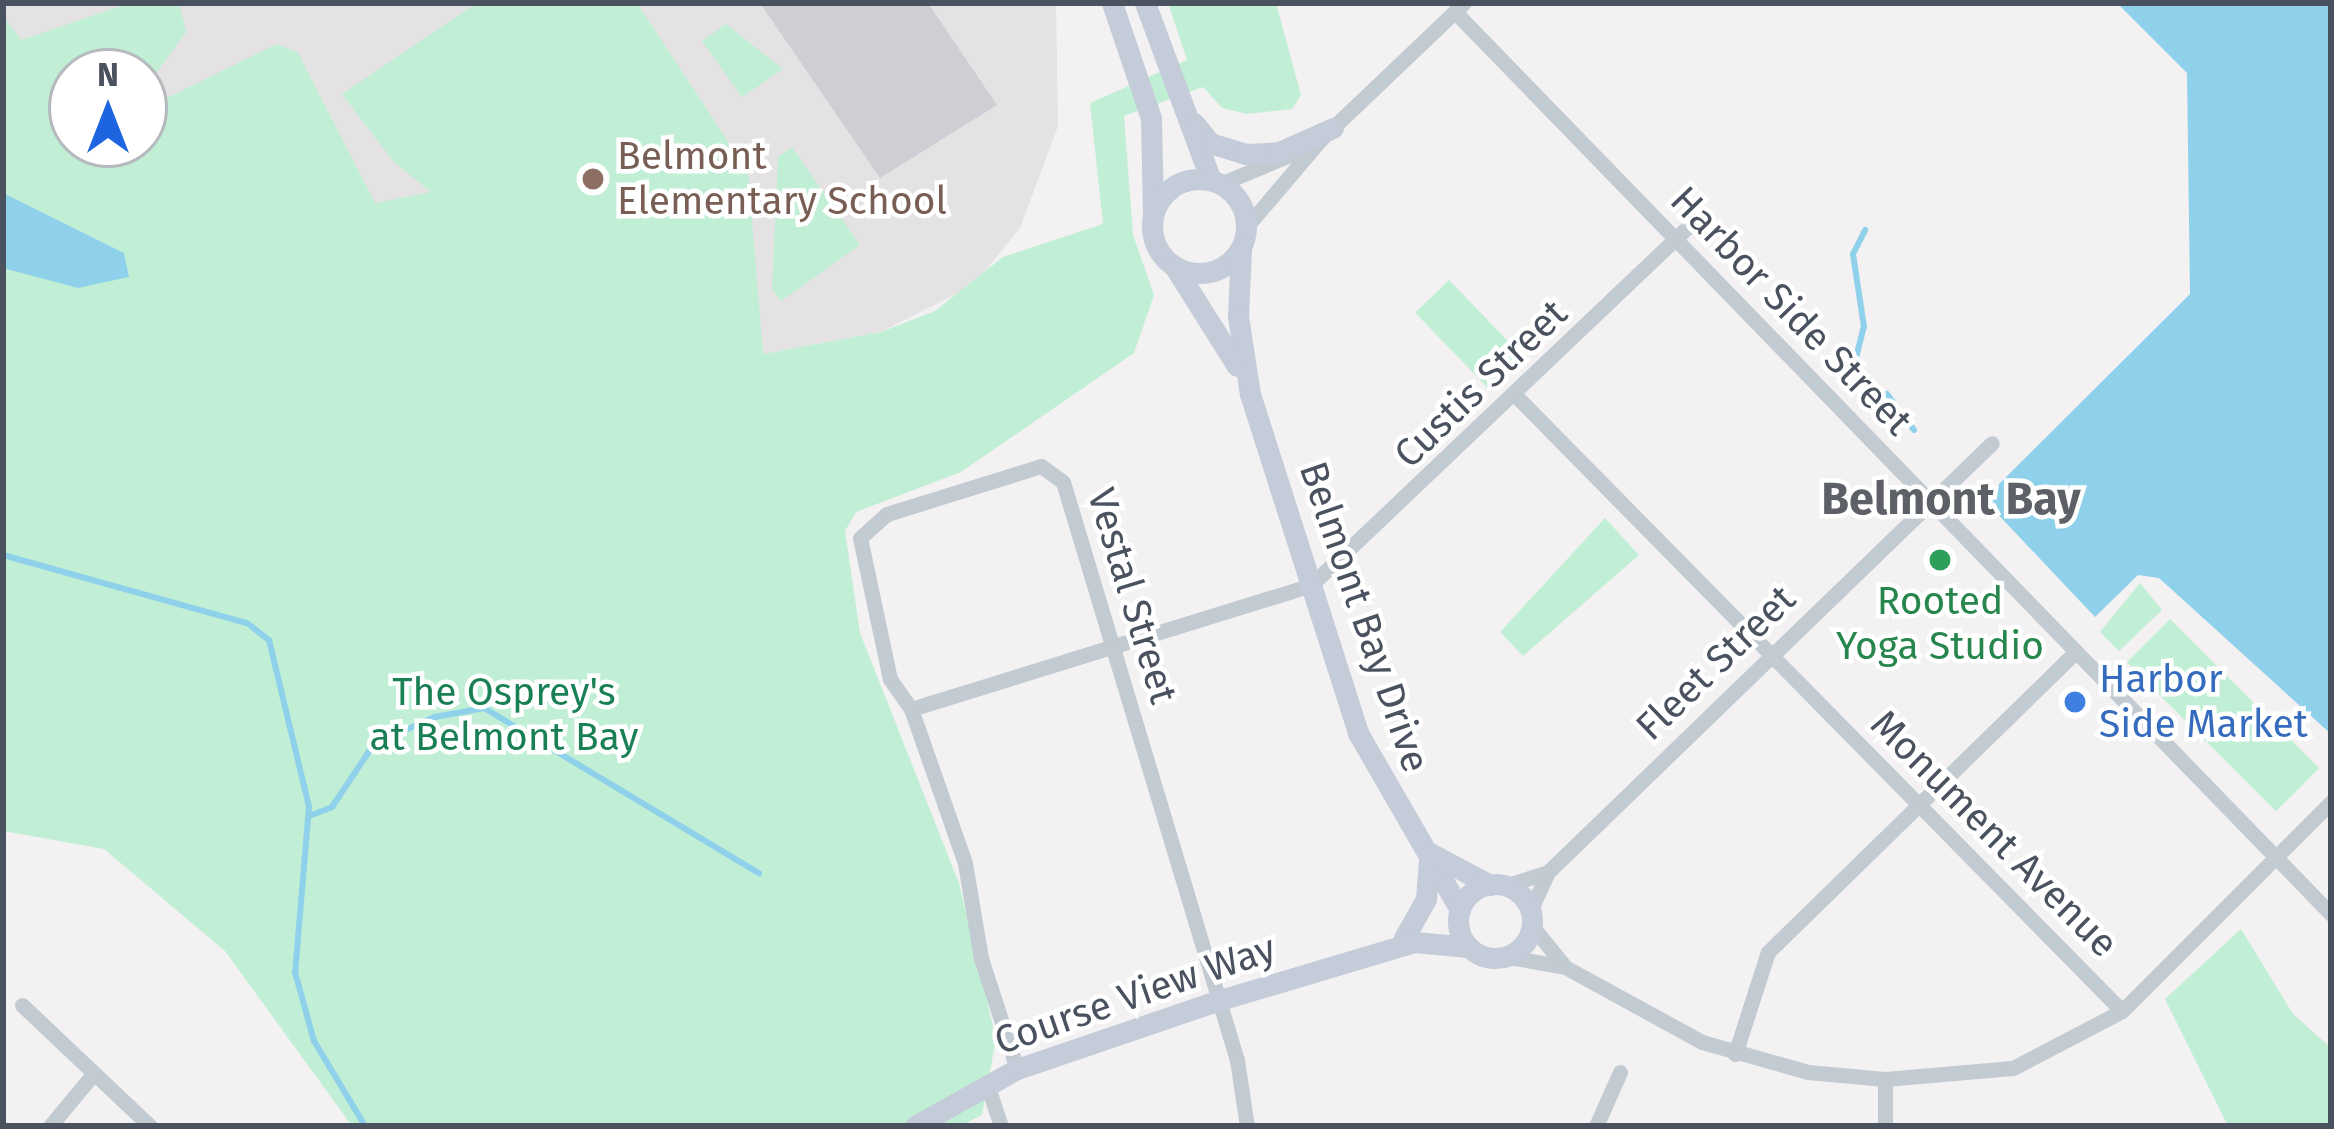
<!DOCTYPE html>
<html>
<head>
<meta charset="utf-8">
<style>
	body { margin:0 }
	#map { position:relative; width:2334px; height:1129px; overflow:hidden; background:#f3f1f1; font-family:"Fira Sans",sans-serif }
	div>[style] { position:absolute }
	.education>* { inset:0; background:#e4e2e3 }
	.green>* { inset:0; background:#c1efd6; transform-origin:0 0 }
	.water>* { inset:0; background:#8fd1eb }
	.stream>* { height:6px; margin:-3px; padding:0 3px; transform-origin:3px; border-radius:3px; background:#8fd1eb }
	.building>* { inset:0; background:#cecfd5 }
	.street>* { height:15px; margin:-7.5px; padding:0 7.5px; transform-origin:7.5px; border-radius:7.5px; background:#c2cad2 }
	.secondary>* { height:21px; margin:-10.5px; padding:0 10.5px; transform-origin:10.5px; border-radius:10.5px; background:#c4ccd9 }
	.secondary>.ring { margin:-10.5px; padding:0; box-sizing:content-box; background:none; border:21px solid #c4ccd9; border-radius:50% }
	.dots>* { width:33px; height:33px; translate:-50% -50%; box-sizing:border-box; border:6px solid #fff; border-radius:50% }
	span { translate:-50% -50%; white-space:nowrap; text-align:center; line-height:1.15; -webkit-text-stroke:9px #fff; paint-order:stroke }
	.education-label { font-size:39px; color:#785e54 }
	.left { translate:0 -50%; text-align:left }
	.street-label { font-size:39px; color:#49525e }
	.leisure-label { font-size:39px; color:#27864d }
	.shop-label { font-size:39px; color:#366cbe }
	.park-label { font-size:39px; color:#197f54 }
	.quarter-label { font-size:45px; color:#5d6066; font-weight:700 }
	.frame { position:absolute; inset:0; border:6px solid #49525e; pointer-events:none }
	.north { position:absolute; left:48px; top:48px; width:120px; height:120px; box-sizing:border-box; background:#fff; border:3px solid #b6babf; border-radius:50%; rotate:0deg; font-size:33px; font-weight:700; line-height:48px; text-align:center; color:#49525e }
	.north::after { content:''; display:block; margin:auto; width:42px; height:54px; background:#1d64e1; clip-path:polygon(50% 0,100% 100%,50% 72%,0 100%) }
</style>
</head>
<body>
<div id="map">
	<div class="education">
		<i style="clip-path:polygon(3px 3px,1056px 3px,1058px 126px,1020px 228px,974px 285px,881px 332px,762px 354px,144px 144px,144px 72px,72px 72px,3px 128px)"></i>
	</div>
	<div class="green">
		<i style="clip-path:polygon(130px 3px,179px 3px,186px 32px,144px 90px,144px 72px,72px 72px,72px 144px,144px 144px,144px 109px,277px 44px,298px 53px,375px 203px,431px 192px,393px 161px,342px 94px,477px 3px,637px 3px,748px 172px,763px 354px,881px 332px,935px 311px,1003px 257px,1103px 224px,1090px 103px,1187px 60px,1168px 3px,1276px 3px,1301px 95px,1292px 109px,1247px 114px,1222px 108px,1203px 87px,1124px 116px,1133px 235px,1154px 295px,1134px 353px,961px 472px,856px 512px,845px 531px,860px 633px,959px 883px,996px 1039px,982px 1115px,960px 1126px,352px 1126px,225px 951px,104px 849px,3px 831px,3px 15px,21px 40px)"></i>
		<i style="clip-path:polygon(726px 24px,783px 69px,742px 97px,702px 41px)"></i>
		<i style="clip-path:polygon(792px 147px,860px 245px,781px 301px,772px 289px,778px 157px)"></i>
		<i style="left:1449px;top:280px;width:110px;height:47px;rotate:46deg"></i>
		<i style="clip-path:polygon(1605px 518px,1639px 555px,1523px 656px,1500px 632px)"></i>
		<i style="clip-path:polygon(2140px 583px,2162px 610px,2119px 651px,2100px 632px)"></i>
		<i style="left:2170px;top:619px;width:211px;height:61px;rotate:45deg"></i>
		<i style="clip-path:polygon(2241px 929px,2293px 1014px,2331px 1048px,2331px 1126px,2228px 1126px,2165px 999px)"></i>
	</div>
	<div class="water">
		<i style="clip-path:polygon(2117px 3px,2331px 3px,2331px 734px,2159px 578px,2138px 575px,2095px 617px,1991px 507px,1998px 485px,2190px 294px,2187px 73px)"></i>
		<i style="clip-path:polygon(3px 193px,124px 253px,129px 277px,78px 288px,3px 268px)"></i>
	</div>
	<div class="stream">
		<i style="left:1855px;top:362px;width:36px;rotate:-76deg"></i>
		<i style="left:1864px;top:327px;width:74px;rotate:-98.6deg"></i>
		<i style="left:1853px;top:254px;width:27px;rotate:-63deg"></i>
		<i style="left:1887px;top:394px;width:45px;rotate:53.1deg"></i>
		<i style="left:3px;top:555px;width:253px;rotate:15.6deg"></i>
		<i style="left:247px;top:623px;width:28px;rotate:38deg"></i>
		<i style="left:269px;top:640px;width:172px;rotate:76.5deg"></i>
		<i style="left:309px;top:807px;width:166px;rotate:94.8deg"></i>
		<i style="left:295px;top:972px;width:72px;rotate:74.6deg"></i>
		<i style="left:314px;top:1041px;width:99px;rotate:59deg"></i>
		<i style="left:309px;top:816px;width:25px;rotate:-21deg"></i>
		<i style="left:332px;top:807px;width:76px;rotate:-56.3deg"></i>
		<i style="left:374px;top:744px;width:67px;rotate:-23.9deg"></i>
		<i style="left:435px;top:717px;width:50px;rotate:-10.4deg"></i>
		<i style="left:484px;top:708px;width:321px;rotate:31deg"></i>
	</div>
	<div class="building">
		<i style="clip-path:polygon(760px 3px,928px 3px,997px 105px,880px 178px)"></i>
	</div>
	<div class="street">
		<i style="left:1455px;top:12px;width:1257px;rotate:45.84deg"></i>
		<i style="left:1220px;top:184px;width:78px;rotate:-22.6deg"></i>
		<i style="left:1247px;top:226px;width:114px;rotate:-49.6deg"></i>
		<i style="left:1321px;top:139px;width:197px;rotate:-43.6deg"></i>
		<i style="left:1516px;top:396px;width:863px;rotate:45.42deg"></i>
		<i style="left:911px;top:709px;width:419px;rotate:-17.2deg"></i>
		<i style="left:1311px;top:585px;width:526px;rotate:-43.54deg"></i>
		<i style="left:1505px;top:886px;width:45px;rotate:-18deg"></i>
		<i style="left:1530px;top:911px;width:43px;rotate:-65.2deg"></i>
		<i style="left:1548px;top:872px;width:617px;rotate:-44.02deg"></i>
		<i style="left:1531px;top:925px;width:50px;rotate:50.6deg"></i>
		<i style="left:1504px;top:956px;width:62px;rotate:10.2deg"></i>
		<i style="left:1565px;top:967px;width:156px;rotate:28.7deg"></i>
		<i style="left:1702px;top:1042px;width:110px;rotate:15.8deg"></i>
		<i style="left:1808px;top:1072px;width:77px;rotate:5.2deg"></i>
		<i style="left:1885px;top:1079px;width:128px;rotate:-4.9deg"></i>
		<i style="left:2013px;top:1068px;width:123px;rotate:-27.6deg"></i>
		<i style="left:2122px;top:1011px;width:296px;rotate:-45deg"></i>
		<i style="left:22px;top:1005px;width:176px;rotate:43.4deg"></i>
		<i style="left:1735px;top:1054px;width:107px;rotate:-72.1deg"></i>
		<i style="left:1768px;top:952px;width:429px;rotate:-44.3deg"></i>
		<i style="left:1017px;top:1069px;width:117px;rotate:-108deg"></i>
		<i style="left:981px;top:958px;width:96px;rotate:-99.6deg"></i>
		<i style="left:965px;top:863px;width:163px;rotate:-109.3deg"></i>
		<i style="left:911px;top:709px;width:37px;rotate:-125deg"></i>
		<i style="left:890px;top:679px;width:144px;rotate:-102deg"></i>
		<i style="left:860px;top:538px;width:36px;rotate:-42deg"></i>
		<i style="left:887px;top:514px;width:161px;rotate:-17.3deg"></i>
		<i style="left:1041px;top:466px;width:27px;rotate:36deg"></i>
		<i style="left:1063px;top:482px;width:604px;rotate:73.25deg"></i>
		<i style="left:1237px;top:1060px;width:67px;rotate:81.4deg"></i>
		<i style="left:987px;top:1084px;width:44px;rotate:71.6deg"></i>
		<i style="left:50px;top:1126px;width:69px;rotate:-50.3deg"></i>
		<i style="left:1596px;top:1126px;width:59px;rotate:-66deg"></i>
		<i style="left:1885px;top:1126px;width:47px;rotate:-90deg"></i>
	</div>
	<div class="secondary">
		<i style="left:1112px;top:3px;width:121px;rotate:71.3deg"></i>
		<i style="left:1151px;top:118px;width:93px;rotate:88.8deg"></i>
		<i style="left:1145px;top:3px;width:189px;rotate:69.6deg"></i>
		<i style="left:1194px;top:123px;width:26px;rotate:51deg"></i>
		<i style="left:1210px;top:143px;width:38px;rotate:17deg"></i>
		<i style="left:1246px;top:154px;width:33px;rotate:-3deg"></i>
		<i style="left:1279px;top:152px;width:59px;rotate:-24deg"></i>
		<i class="ring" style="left:1152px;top:179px;width:73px;height:73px"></i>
		<i style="left:1241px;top:248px;width:68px;rotate:92.5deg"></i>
		<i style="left:1238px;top:316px;width:79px;rotate:81.3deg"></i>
		<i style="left:1250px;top:394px;width:356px;rotate:72.3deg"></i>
		<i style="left:1358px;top:733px;width:204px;rotate:60deg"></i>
		<i style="left:1174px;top:266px;width:118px;rotate:57.8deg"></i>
		<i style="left:1430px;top:853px;width:68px;rotate:28.1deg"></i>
		<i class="ring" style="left:1458px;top:884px;width:53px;height:53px"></i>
		<i style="left:1404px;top:938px;width:45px;rotate:-60.6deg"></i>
		<i style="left:1426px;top:899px;width:40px;rotate:-85.7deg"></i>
		<i style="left:915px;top:1126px;width:117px;rotate:-29.2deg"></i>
		<i style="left:1017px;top:1069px;width:214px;rotate:-18.8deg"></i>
		<i style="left:1220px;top:1000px;width:203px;rotate:-16.6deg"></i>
		<i style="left:1415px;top:942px;width:54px;rotate:5.3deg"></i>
	</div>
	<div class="dots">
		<i style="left:593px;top:179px;background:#8d6e63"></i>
		<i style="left:1940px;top:560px;background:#2e9e5b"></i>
		<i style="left:2075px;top:702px;background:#3f7fe0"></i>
	</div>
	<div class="education-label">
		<span class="left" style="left:617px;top:179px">Belmont<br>Elementary School</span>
	</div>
	<div class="street-label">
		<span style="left:1791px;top:311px;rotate:46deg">Harbor Side Street</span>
		<span style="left:1481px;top:384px;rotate:-44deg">Custis Street</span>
		<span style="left:1132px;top:596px;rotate:73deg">Vestal Street</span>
		<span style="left:1364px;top:617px;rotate:71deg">Belmont Bay Drive</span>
		<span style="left:1716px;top:663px;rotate:-44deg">Fleet Street</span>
		<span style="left:1994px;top:834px;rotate:45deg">Monument Avenue</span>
		<span style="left:1135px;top:995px;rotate:-19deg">Course View Way</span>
	</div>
	<div class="leisure-label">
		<span style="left:1940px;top:624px">Rooted<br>Yoga Studio</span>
	</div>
	<div class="shop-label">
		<span class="left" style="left:2099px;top:702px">Harbor<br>Side Market</span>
	</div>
	<div class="park-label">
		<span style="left:504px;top:715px">The Osprey's<br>at Belmont Bay</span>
	</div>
	<div class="quarter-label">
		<span style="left:1951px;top:500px">Belmont Bay</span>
	</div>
	<div class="frame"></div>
	<div class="north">N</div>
</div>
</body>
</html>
